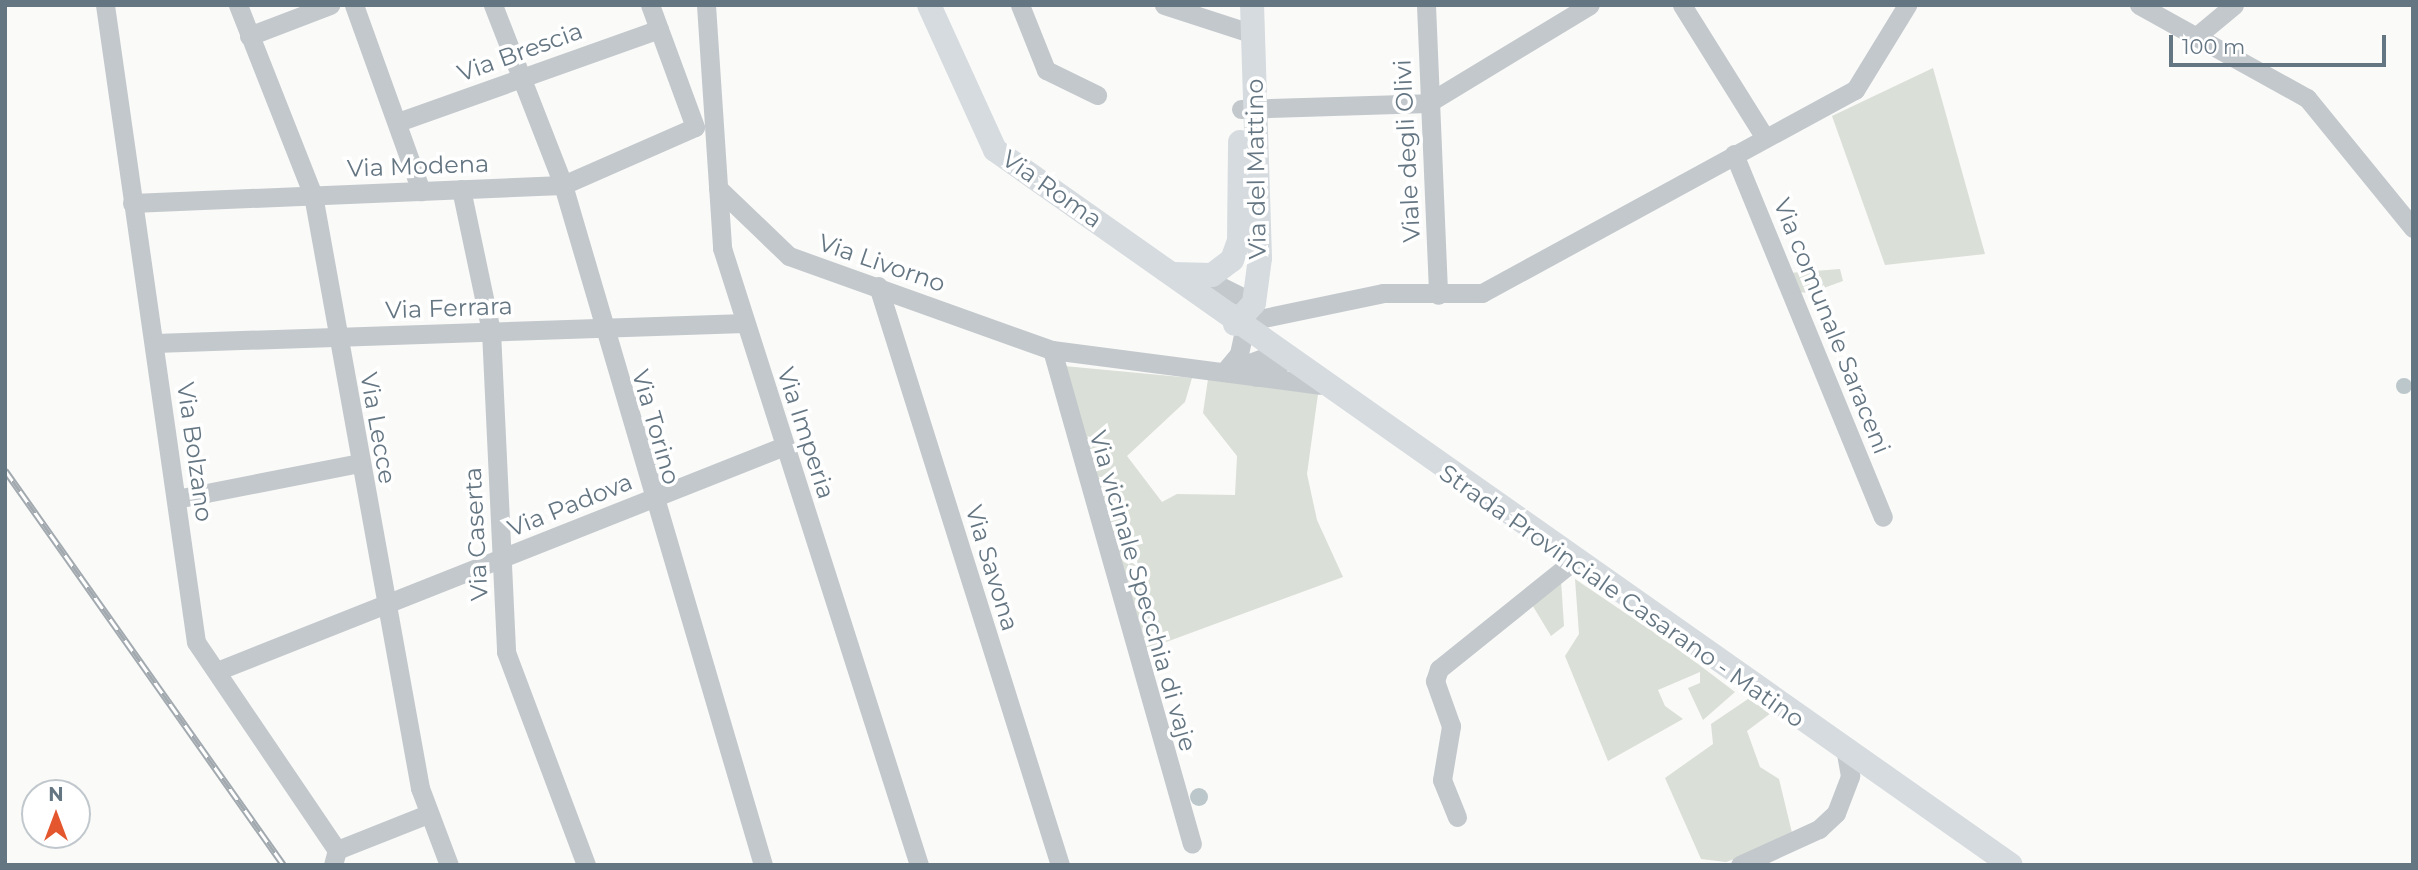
<!DOCTYPE html>
<html>
<head>
<meta charset="utf-8">
<style>
	body { margin:0 }
	#map { position:relative; width:2418px; height:870px; overflow:hidden; background:#fafaf8; font-family:Montserrat,sans-serif }
	div>[style] { position:absolute }
	.green>* { inset:0; background:#dadfd7 }
	.water>* { inset:0; background:#bbc7cb }
	.round { border-radius:50% }
	.minor>* { height:19px; margin:-9.5px; padding:0 9.5px; transform-origin:9.5px; border-radius:9.5px; background:#c3c8cc }
	.major>* { height:24px; margin:-12px; padding:0 12px; transform-origin:12px; border-radius:12px; background:#d6dbdf }
	.rail>* { height:7px; margin-top:-3.5px; transform-origin:0; background:repeating-linear-gradient(90deg,#fff 0 13px,#a2aab0 0 26px); box-sizing:border-box; border-block:2px solid #a2aab0 }
	span { translate:-50% -50%; white-space:nowrap; text-align:center; line-height:1.15; -webkit-text-stroke:7px #fff; paint-order:stroke }
	.street-label { font-size:24px; color:#657683 }
	.frame { position:absolute; inset:0; border:7px solid #657683; pointer-events:none }
	.north { position:absolute; left:21px; top:779px; width:70px; height:70px; box-sizing:border-box; background:#fff; border:2px solid #c1c8cd; border-radius:50%; rotate:0deg; font-size:19px; font-weight:700; line-height:28px; text-align:center; color:#657683 }
	.north::after { content:''; display:block; margin:auto; width:24px; height:32px; background:#e4572e; clip-path:polygon(50% 0,100% 100%,50% 72%,0 100%) }
	.scale { position:absolute; left:2169px; top:35px; width:217px; height:32px; box-sizing:border-box; border:4px solid #657683; border-top:0; padding-left:9px; font-size:21px; line-height:24px; white-space:nowrap; color:#657683; -webkit-text-stroke:5px #fff; paint-order:stroke }
</style>
</head>
<body>
<div id="map">
	<div class="green">
		<i style="clip-path:polygon(1933px 68px,1985px 254px,1885px 265px,1832px 116px)"></i>
		<i style="clip-path:polygon(1840px 269px,1843px 281px,1810px 293px,1797px 292px,1789px 273px)"></i>
		<i style="clip-path:polygon(1064px 366px,1192px 378px,1185px 402px,1127px 456px,1162px 502px,1177px 494px,1235px 495px,1237px 456px,1203px 413px,1208px 379px,1318px 394px,1307px 474px,1317px 520px,1343px 577px,1139px 652px)"></i>
		<i style="clip-path:polygon(1575px 579px,1677px 648px,1735px 692px,1703px 720px,1688px 688px,1700px 683px,1700px 672px,1658px 690px,1665px 706px,1683px 719px,1608px 761px,1565px 656px,1579px 634px)"></i>
		<i style="clip-path:polygon(1561px 580px,1564px 626px,1551px 636px,1531px 603px)"></i>
		<i style="clip-path:polygon(1748px 699px,1771px 713px,1747px 731px,1760px 767px,1779px 779px,1793px 837px,1726px 862px,1701px 859px,1665px 778px,1713px 744px,1711px 724px)"></i>
	</div>
	<div class="water">
		<i class="round" style="left:2396px;top:378px;width:16px;height:16px"></i>
		<i class="round" style="left:1190px;top:788px;width:18px;height:18px"></i>
	</div>
	<div class="minor">
		<i style="left:105px;top:5px;width:643px;rotate:81.87deg"></i>
		<i style="left:196px;top:642px;width:251px;rotate:55.9deg"></i>
		<i style="left:337px;top:850px;width:16px;rotate:105deg"></i>
		<i style="left:238px;top:5px;width:204px;rotate:68.5deg"></i>
		<i style="left:313px;top:195px;width:603px;rotate:79.77deg"></i>
		<i style="left:420px;top:788px;width:82px;rotate:69.4deg"></i>
		<i style="left:354px;top:5px;width:198px;rotate:70.2deg"></i>
		<i style="left:493px;top:5px;width:193px;rotate:68.7deg"></i>
		<i style="left:563px;top:185px;width:709px;rotate:73.61deg"></i>
		<i style="left:706px;top:5px;width:244px;rotate:86.2deg"></i>
		<i style="left:722px;top:248px;width:648px;rotate:72.29deg"></i>
		<i style="left:1020px;top:5px;width:70px;rotate:68.2deg"></i>
		<i style="left:1046px;top:70px;width:57px;rotate:26.1deg"></i>
		<i style="left:1164px;top:5px;width:94px;rotate:18deg"></i>
		<i style="left:1426px;top:5px;width:290px;rotate:87.6deg"></i>
		<i style="left:1682px;top:5px;width:157px;rotate:58deg"></i>
		<i style="left:2139px;top:5px;width:192px;rotate:29deg"></i>
		<i style="left:2307px;top:98px;width:168px;rotate:50.8deg"></i>
		<i style="left:2198px;top:35px;width:47px;rotate:-39.8deg"></i>
		<i style="left:249px;top:36px;width:87px;rotate:-20.9deg"></i>
		<i style="left:1241px;top:109px;width:187px;rotate:-1.8deg"></i>
		<i style="left:1428px;top:103px;width:189px;rotate:-31.2deg"></i>
		<i style="left:398px;top:122px;width:277px;rotate:-19.6deg"></i>
		<i style="left:1734px;top:154px;width:392px;rotate:67.7deg"></i>
		<i style="left:718px;top:188px;width:98px;rotate:43.8deg"></i>
		<i style="left:789px;top:256px;width:279px;rotate:19.7deg"></i>
		<i style="left:1052px;top:350px;width:270px;rotate:7.4deg"></i>
		<i style="left:461px;top:189px;width:145px;rotate:78.1deg"></i>
		<i style="left:491px;top:331px;width:321px;rotate:87.3deg"></i>
		<i style="left:506px;top:652px;width:228px;rotate:69.4deg"></i>
		<i style="left:132px;top:203px;width:431px;rotate:-2.4deg"></i>
		<i style="left:563px;top:185px;width:144px;rotate:-23.7deg"></i>
		<i style="left:695px;top:127px;width:130px;rotate:-110.2deg"></i>
		<i style="left:1200px;top:276px;width:60px;rotate:26.6deg"></i>
		<i style="left:878px;top:286px;width:607px;rotate:72.55deg"></i>
		<i style="left:1235px;top:324px;width:151px;rotate:-11.8deg"></i>
		<i style="left:1383px;top:293px;width:99px"></i>
		<i style="left:1482px;top:293px;width:425px;rotate:-28.6deg"></i>
		<i style="left:1855px;top:90px;width:100px;rotate:-58.5deg"></i>
		<i style="left:155px;top:343px;width:590px;rotate:-1.94deg"></i>
		<i style="left:1052px;top:350px;width:513px;rotate:74.18deg"></i>
		<i style="left:1228px;top:371px;width:52px;rotate:-20.2deg"></i>
		<i style="left:1277px;top:353px;width:14px;rotate:86deg"></i>
		<i style="left:1278px;top:367px;width:24px;rotate:156deg"></i>
		<i style="left:1224px;top:372px;width:23px;rotate:-50deg"></i>
		<i style="left:1239px;top:354px;width:24px;rotate:-78deg"></i>
		<i style="left:176px;top:499px;width:187px;rotate:-11.1deg"></i>
		<i style="left:217px;top:671px;width:610px;rotate:-21.64deg"></i>
		<i style="left:1457px;top:817px;width:40px;rotate:-112deg"></i>
		<i style="left:1442px;top:780px;width:55px;rotate:-80.5deg"></i>
		<i style="left:1451px;top:726px;width:48px;rotate:-109.6deg"></i>
		<i style="left:1435px;top:681px;width:13px;rotate:-72deg"></i>
		<i style="left:1439px;top:669px;width:171px;rotate:-38.8deg"></i>
		<i style="left:337px;top:850px;width:98px;rotate:-21.6deg"></i>
		<i style="left:1740px;top:865px;width:87px;rotate:-24.5deg"></i>
		<i style="left:1819px;top:829px;width:23px;rotate:-43deg"></i>
		<i style="left:1836px;top:813px;width:40px;rotate:-69deg"></i>
		<i style="left:1850px;top:776px;width:22px;rotate:-100deg"></i>
	</div>
	<div class="major">
		<i style="left:929px;top:5px;width:159px;rotate:65.5deg"></i>
		<i style="left:995px;top:150px;width:1242px;rotate:35.14deg"></i>
		<i style="left:1172px;top:274px;width:40px;rotate:1.4deg"></i>
		<i style="left:1212px;top:275px;width:25px;rotate:-37deg"></i>
		<i style="left:1232px;top:260px;width:20px;rotate:-70deg"></i>
		<i style="left:1239px;top:241px;width:99px;rotate:-89.4deg"></i>
		<i style="left:1235px;top:324px;width:28px;rotate:-48deg"></i>
		<i style="left:1254px;top:303px;width:45px;rotate:-82.4deg"></i>
		<i style="left:1260px;top:258px;width:253px;rotate:-91.8deg"></i>
	</div>
	<div class="rail">
		<i style="left:5px;top:470px;width:484px;rotate:54.8deg"></i>
	</div>
	<div class="street-label">
		<span style="left:520px;top:52px;rotate:-20deg">Via Brescia</span>
		<span style="left:1407px;top:151px;rotate:-93deg">Viale degli Olivi</span>
		<span style="left:418px;top:166px;rotate:-2deg">Via Modena</span>
		<span style="left:1256px;top:169px;rotate:-91deg">Via del Mattino</span>
		<span style="left:1052px;top:189px;rotate:35deg">Via Roma</span>
		<span style="left:882px;top:263px;rotate:19deg">Via Livorno</span>
		<span style="left:449px;top:308px;rotate:-2deg">Via Ferrara</span>
		<span style="left:1832px;top:326px;rotate:68deg">Via comunale Saraceni</span>
		<span style="left:656px;top:427px;rotate:74deg">Via Torino</span>
		<span style="left:378px;top:428px;rotate:80deg">Via Lecce</span>
		<span style="left:806px;top:433px;rotate:72deg">Via Imperia</span>
		<span style="left:195px;top:452px;rotate:82deg">Via Bolzano</span>
		<span style="left:570px;top:505px;rotate:-22deg">Via Padova</span>
		<span style="left:476px;top:534px;rotate:-93deg">Via Caserta</span>
		<span style="left:992px;top:568px;rotate:73deg">Via Savona</span>
		<span style="left:1143px;top:591px;rotate:74deg">Via vicinale Specchia di vaje</span>
		<span style="left:1622px;top:596px;rotate:35deg">Strada Provinciale Casarano - Matino</span>
	</div>
	<div class="frame"></div>
	<div class="north">N</div>
	<div class="scale">100 m</div>
</div>
</body>
</html>
